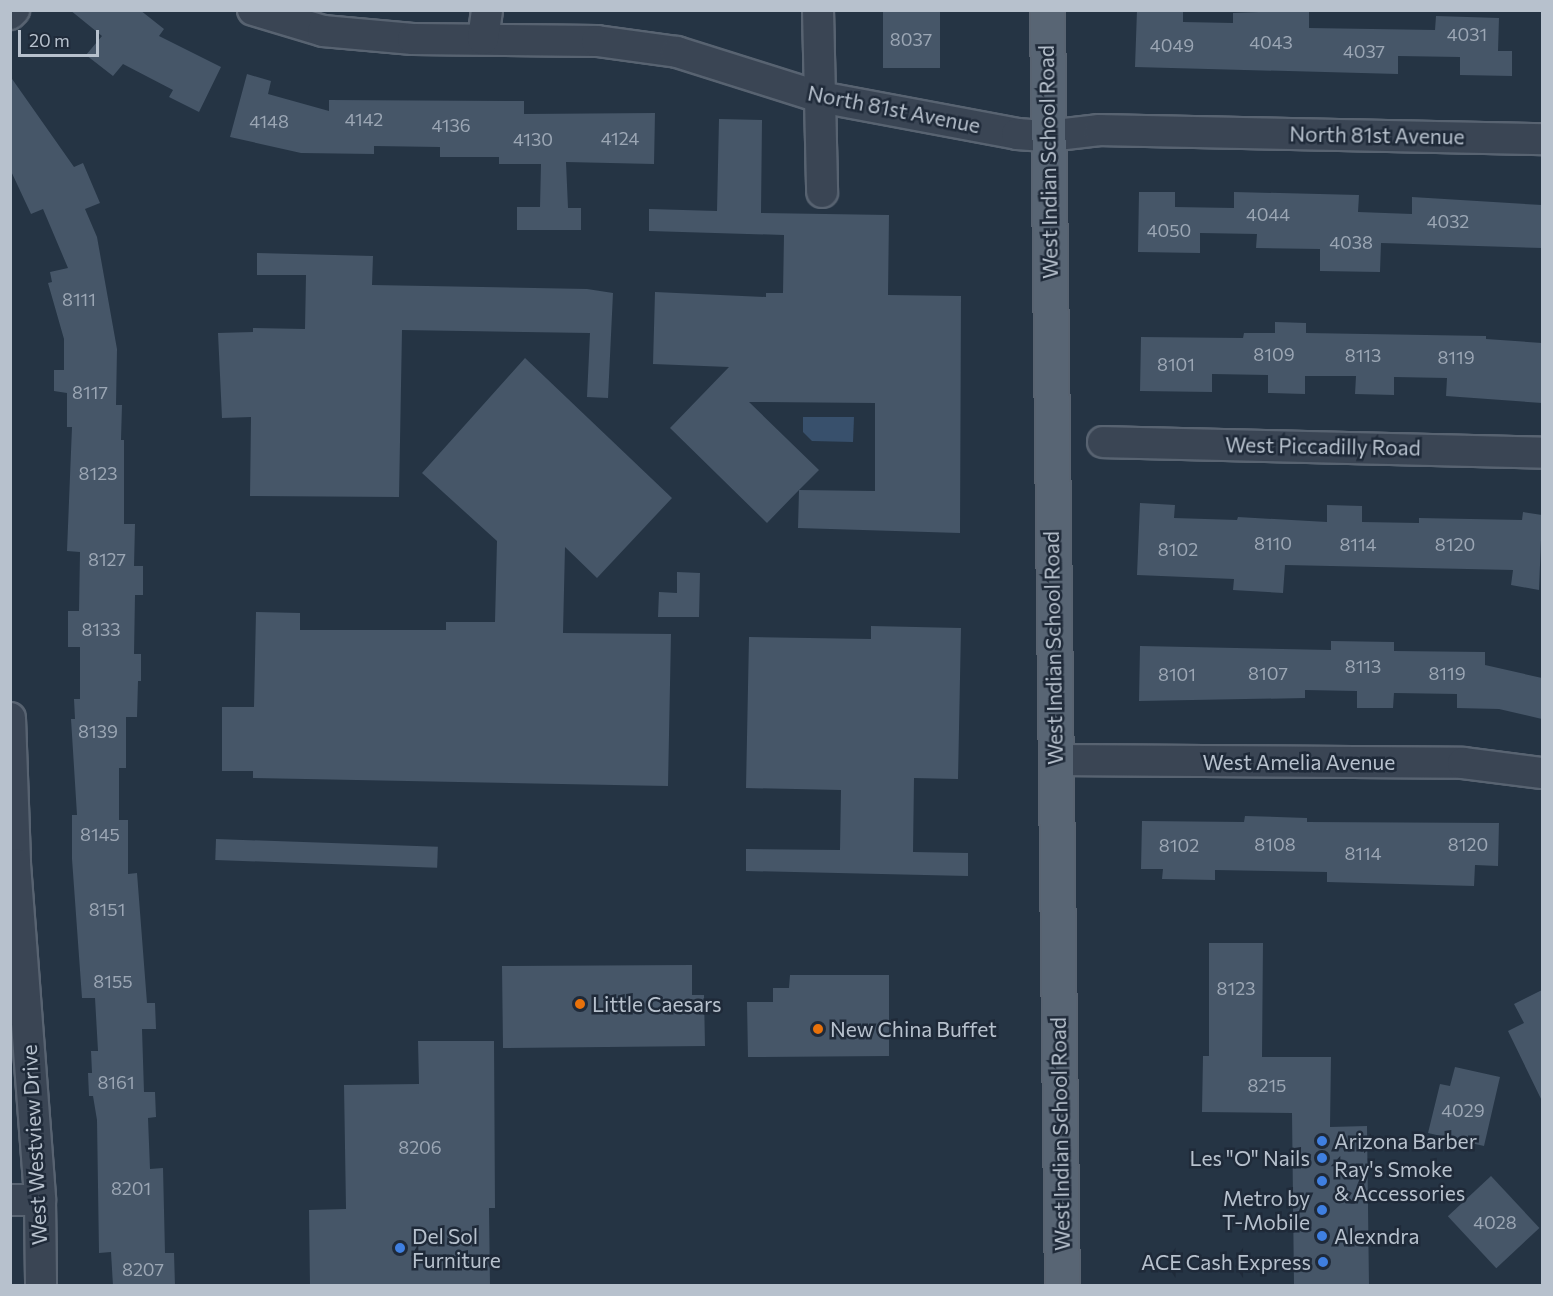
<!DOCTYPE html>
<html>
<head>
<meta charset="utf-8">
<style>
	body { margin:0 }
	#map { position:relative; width:1553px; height:1296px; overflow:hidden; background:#253444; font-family:Commissioner,sans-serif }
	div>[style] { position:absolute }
	.water>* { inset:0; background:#38506c }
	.building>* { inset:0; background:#465668; transform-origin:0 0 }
	.roads { filter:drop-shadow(2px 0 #586371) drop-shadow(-2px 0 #586371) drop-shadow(0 2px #586371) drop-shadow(0 -2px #586371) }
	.minor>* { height:30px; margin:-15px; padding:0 15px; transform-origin:15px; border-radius:15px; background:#3a4554 }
	.major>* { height:33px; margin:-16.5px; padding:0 16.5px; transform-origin:16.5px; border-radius:16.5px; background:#586574 }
	.dots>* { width:16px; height:16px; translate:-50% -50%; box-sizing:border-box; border:3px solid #1f2a39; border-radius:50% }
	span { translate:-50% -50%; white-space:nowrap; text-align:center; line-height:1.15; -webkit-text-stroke:5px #1f2a39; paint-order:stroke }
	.number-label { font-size:18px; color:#9ba6b4 }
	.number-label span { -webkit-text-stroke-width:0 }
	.street-label { font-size:21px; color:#b7c1cd }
	.poi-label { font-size:21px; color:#b7c1cd }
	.left { translate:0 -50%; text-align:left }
	.right { translate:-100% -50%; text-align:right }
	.frame { position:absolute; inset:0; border:12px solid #b7c1cd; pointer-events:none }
	.scale { position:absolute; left:18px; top:30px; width:81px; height:27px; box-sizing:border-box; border:3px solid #b7c1cd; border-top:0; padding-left:8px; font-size:18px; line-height:21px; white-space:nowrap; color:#b7c1cd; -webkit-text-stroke:4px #1f2a39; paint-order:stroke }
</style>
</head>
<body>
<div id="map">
	<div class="water">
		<i style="clip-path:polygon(803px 417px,854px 417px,853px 442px,812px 441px,803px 432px)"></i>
	</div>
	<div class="building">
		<i style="clip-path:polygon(70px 10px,140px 10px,164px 29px,159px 36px,221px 67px,199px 112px,169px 97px,173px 90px,123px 64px,113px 76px,86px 55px,102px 36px)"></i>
		<i style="left:883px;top:10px;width:57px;height:58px"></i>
		<i style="clip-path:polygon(1137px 10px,1183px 10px,1183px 22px,1233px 23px,1233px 13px,1309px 10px,1309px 28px,1435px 30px,1436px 16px,1499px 18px,1498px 51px,1512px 51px,1512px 76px,1460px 75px,1460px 57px,1398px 56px,1398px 74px,1135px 67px)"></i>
		<i style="clip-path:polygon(247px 74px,271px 81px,268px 94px,329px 111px,329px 100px,524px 101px,524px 114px,655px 113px,654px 164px,566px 162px,568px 208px,581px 208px,581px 230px,517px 230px,517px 207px,540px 207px,541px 164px,499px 164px,499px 157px,440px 157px,440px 147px,374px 146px,374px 154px,301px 153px,230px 137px)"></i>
		<i style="clip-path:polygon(10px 76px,74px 167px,83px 163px,100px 203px,85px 209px,97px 237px,117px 349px,116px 405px,122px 405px,121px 440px,124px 440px,124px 524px,135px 524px,134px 566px,143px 566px,143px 595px,135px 595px,134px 654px,141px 654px,141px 681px,138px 681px,137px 717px,126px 717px,126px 768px,119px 768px,119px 820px,128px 820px,128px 874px,137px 873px,147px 1003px,155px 1003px,156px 1029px,142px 1029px,144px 1092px,155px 1092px,156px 1117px,148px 1118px,150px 1169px,163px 1168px,165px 1253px,174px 1253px,175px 1286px,113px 1286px,111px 1252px,99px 1253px,97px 1120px,93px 1096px,89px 1096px,88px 1073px,92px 1073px,91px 1051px,98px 1051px,95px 998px,82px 998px,72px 859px,72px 815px,77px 815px,71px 719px,75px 719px,74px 699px,80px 699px,80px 647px,68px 647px,68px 611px,79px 611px,80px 552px,67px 551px,72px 427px,67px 427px,67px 393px,54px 391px,54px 370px,64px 370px,64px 339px,48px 283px,52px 282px,50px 272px,68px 268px,43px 209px,31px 214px,10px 169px)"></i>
		<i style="clip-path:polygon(evenodd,719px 119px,762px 120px,761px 213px,889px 215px,888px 295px,961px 296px,960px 533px,798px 528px,799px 490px,767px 523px,670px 428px,729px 367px,653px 364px,655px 292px,766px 297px,766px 293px,783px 293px,784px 235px,649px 231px,649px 209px,717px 211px,719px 119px,749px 402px,875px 403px,875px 491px,799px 490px,819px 470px,749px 402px)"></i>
		<i style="clip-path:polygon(1139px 192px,1175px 192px,1175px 207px,1234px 208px,1234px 192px,1359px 195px,1358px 212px,1412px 214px,1412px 197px,1542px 205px,1542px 248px,1381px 243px,1380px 272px,1320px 271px,1320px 249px,1256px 248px,1257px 234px,1200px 233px,1200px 253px,1138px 252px)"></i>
		<i style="clip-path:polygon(257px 253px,373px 256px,372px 285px,587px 289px,613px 293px,608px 398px,587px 397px,590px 333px,402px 330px,399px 497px,250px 496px,251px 417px,222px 418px,218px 333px,253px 332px,253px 328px,305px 329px,306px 275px,257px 275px)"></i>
		<i style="clip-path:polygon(1275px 322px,1306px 323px,1306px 333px,1486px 336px,1486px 339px,1542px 343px,1542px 403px,1446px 396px,1447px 378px,1394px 377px,1394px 395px,1355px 394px,1356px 376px,1305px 376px,1305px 394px,1268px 393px,1268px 375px,1212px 374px,1212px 392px,1140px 391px,1141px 337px,1243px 338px,1244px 333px,1275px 333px)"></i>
		<i style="clip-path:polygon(525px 358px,672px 498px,597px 578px,565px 547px,563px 633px,671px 634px,668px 786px,253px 778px,253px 771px,222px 771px,222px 707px,254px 707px,256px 612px,300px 613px,300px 630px,446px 630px,446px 622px,495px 622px,497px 541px,422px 473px)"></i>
		<i style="clip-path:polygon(1140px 503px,1175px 505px,1174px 518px,1237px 520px,1238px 517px,1327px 522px,1327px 505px,1362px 506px,1362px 522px,1419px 523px,1419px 518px,1522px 520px,1523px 512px,1542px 515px,1539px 590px,1511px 585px,1513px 570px,1285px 565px,1283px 593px,1233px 590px,1234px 579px,1137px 575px)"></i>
		<i style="clip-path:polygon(677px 572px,700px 573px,699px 617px,658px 617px,659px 592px,677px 593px)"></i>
		<i style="clip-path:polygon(871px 626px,961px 628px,958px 779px,914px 778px,913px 852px,968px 853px,968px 876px,746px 871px,746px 849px,840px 850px,841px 790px,746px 788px,749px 637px,871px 639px)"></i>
		<i style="clip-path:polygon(1331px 641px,1394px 642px,1394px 651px,1485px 652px,1485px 665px,1542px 678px,1542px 719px,1499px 709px,1457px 708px,1457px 694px,1394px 693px,1393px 708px,1357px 708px,1357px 691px,1305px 690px,1305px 698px,1139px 701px,1140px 646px,1331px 650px)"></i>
		<i style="clip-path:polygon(1245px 816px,1307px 818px,1307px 822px,1499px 823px,1498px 866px,1475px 865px,1474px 886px,1327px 882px,1327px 872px,1215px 870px,1215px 880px,1162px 879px,1163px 869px,1141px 869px,1142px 821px,1244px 822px)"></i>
		<i style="left:216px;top:839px;width:222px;height:21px;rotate:2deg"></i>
		<i style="clip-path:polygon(1209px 943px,1263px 943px,1262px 1057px,1331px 1057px,1330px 1127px,1367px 1126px,1369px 1286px,1294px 1286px,1292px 1113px,1202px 1112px,1203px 1056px,1209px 1056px)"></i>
		<i style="clip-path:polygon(692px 965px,692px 995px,704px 995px,705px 1046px,503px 1048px,502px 966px)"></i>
		<i style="clip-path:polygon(790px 975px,889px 975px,889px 1056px,748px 1057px,747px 1002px,773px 1002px,773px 988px,789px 988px)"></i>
		<i style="clip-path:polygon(1542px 990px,1542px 1101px,1508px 1031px,1524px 1023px,1514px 1004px)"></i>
		<i style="clip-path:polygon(418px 1041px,494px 1041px,495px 1208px,489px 1208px,490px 1286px,310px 1286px,309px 1210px,346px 1209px,344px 1085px,419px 1084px)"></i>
		<i style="clip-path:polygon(1455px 1067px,1500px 1077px,1484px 1146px,1428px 1133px,1440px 1084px,1450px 1086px)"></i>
		<i style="left:1491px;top:1176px;width:71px;height:59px;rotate:47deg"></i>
	</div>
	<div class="roads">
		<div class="minor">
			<i style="left:253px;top:10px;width:73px;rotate:16.7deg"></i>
			<i style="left:323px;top:31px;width:90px;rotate:5.1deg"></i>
			<i style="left:413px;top:39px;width:184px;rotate:0.6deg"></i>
			<i style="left:597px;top:41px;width:81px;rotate:7.8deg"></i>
			<i style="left:677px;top:52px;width:150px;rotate:17.5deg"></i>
			<i style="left:820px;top:97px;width:200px;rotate:10.6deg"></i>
			<i style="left:1017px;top:134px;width:31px;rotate:4deg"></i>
			<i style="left:1048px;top:136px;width:52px;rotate:-6.6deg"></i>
			<i style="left:1100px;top:130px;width:442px;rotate:1.2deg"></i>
			<i style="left:818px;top:10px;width:182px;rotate:88.7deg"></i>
			<i style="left:10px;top:14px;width:6px;rotate:-45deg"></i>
			<i style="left:483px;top:39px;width:29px;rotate:-82deg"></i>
			<i style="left:1103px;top:442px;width:439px;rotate:1.4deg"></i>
			<i style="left:10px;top:718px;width:146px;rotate:88deg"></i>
			<i style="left:15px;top:864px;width:337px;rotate:85.7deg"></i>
			<i style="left:40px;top:1200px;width:86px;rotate:89.3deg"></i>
			<i style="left:1055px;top:760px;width:408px;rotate:0.4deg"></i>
			<i style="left:1463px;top:763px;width:80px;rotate:7.2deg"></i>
			<i style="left:10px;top:1200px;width:30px"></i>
		</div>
		<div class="major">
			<i style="left:1047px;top:10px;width:1276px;rotate:89.33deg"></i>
		</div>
	</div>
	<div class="dots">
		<i style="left:580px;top:1004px;background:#e8710a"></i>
		<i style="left:818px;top:1029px;background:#e8710a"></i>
		<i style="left:1322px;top:1141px;background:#3f7fe0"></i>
		<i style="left:1322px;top:1158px;background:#3f7fe0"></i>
		<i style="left:1322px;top:1181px;background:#3f7fe0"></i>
		<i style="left:1322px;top:1210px;background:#3f7fe0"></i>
		<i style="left:1322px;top:1236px;background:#3f7fe0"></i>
		<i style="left:400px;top:1248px;background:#3f7fe0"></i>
		<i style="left:1323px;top:1262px;background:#3f7fe0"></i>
	</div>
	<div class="number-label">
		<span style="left:1467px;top:34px">4031</span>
		<span style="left:911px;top:39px">8037</span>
		<span style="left:1271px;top:42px">4043</span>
		<span style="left:1172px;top:45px">4049</span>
		<span style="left:1364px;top:51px">4037</span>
		<span style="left:364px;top:119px">4142</span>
		<span style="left:269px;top:121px">4148</span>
		<span style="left:451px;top:125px">4136</span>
		<span style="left:620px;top:138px">4124</span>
		<span style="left:533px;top:139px">4130</span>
		<span style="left:1268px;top:214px">4044</span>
		<span style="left:1448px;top:221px">4032</span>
		<span style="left:1169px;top:230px">4050</span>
		<span style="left:1351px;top:242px">4038</span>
		<span style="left:79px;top:299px">8111</span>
		<span style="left:1274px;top:354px">8109</span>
		<span style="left:1363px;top:355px">8113</span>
		<span style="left:1456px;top:357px">8119</span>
		<span style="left:1176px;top:364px">8101</span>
		<span style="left:90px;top:392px">8117</span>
		<span style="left:98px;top:473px">8123</span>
		<span style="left:1273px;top:543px">8110</span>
		<span style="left:1358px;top:544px">8114</span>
		<span style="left:1455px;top:544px">8120</span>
		<span style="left:1178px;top:549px">8102</span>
		<span style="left:107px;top:559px">8127</span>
		<span style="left:101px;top:629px">8133</span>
		<span style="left:1363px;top:666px">8113</span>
		<span style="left:1268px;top:673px">8107</span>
		<span style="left:1447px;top:673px">8119</span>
		<span style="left:1177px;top:674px">8101</span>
		<span style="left:98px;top:731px">8139</span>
		<span style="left:100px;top:834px">8145</span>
		<span style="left:1275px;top:844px">8108</span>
		<span style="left:1468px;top:844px">8120</span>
		<span style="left:1179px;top:845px">8102</span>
		<span style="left:1363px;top:853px">8114</span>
		<span style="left:107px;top:909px">8151</span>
		<span style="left:113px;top:981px">8155</span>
		<span style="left:1236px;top:988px">8123</span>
		<span style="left:116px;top:1082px">8161</span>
		<span style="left:1267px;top:1085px">8215</span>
		<span style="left:1463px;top:1110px">4029</span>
		<span style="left:420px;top:1147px">8206</span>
		<span style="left:131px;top:1188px">8201</span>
		<span style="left:1495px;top:1222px">4028</span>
		<span style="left:143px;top:1269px">8207</span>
	</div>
	<div class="street-label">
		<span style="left:894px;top:109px;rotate:11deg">North 81st Avenue</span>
		<span style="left:1377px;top:135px;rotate:1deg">North 81st Avenue</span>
		<span style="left:1048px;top:162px;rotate:-91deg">West Indian School Road</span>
		<span style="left:1323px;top:446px;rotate:1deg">West Piccadilly Road</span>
		<span style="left:1053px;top:648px;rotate:-91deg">West Indian School Road</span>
		<span style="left:1299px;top:762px">West Amelia Avenue</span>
		<span style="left:1060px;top:1134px;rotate:-91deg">West Indian School Road</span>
		<span style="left:34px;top:1145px;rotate:-93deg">West Westview Drive</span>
	</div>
	<div class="poi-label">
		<span class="left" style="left:592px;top:1004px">Little Caesars</span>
		<span class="left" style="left:830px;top:1029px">New China Buffet</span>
		<span class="left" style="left:1334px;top:1141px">Arizona Barber</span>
		<span class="right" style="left:1310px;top:1158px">Les "O" Nails</span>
		<span class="left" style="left:1334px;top:1181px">Ray's Smoke<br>&amp; Accessories</span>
		<span class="right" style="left:1310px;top:1210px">Metro by<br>T-Mobile</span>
		<span class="left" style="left:412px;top:1248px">Del Sol<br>Furniture</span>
		<span class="left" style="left:1334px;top:1236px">Alexndra</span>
		<span class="right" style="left:1311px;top:1262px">ACE Cash Express</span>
	</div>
	<div class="frame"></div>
	<div class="scale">20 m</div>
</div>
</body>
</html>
